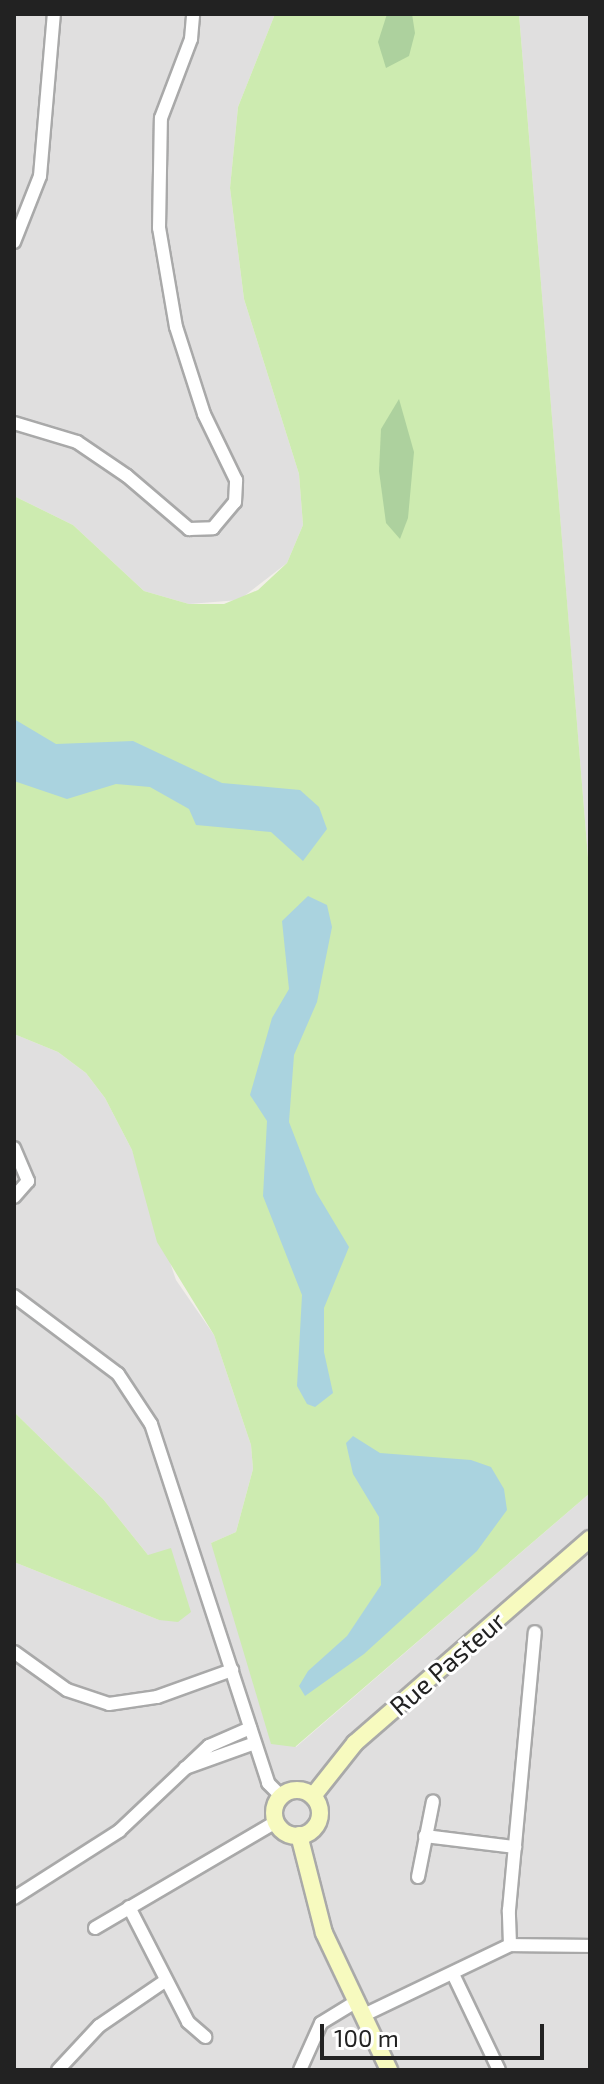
<!DOCTYPE html>
<html>
<head>
<meta charset="utf-8">
<style>
	body { margin:0 }
	#map { position:relative; width:604px; height:2084px; overflow:hidden; background:#f2efe9; font-family:"Exo 2",sans-serif }
	div>[style] { position:absolute }
	.residential>* { inset:0; background:#e0dfdf }
	.grass>* { inset:0; background:#cdebb0 }
	.forest>* { inset:0; background:#add19e }
	.water>* { inset:0; background:#aad3df }
	.roads { filter:drop-shadow(2px 0 #a9a9a9) drop-shadow(-2px 0 #a9a9a9) drop-shadow(0 2px #a9a9a9) drop-shadow(0 -2px #a9a9a9) }
	.street>* { height:12px; margin:-6px; padding:0 6px; transform-origin:6px; border-radius:6px; background:#fff }
	.secondary>* { height:16px; margin:-8px; padding:0 8px; transform-origin:8px; border-radius:8px; background:#f7fabf }
	.secondary>.ring { margin:-8px; padding:0; box-sizing:content-box; background:none; border:16px solid #f7fabf; border-radius:50% }
	span { translate:-50% -50%; white-space:nowrap; text-align:center; line-height:1.15; -webkit-text-stroke:6px #fff; paint-order:stroke }
	.street-label { font-size:26px; color:#222 }
	.frame { position:absolute; inset:0; border:16px solid #222; pointer-events:none }
	.scale { position:absolute; left:320px; top:2024px; width:224px; height:36px; box-sizing:border-box; border:4px solid #222; border-top:0; padding-left:10px; font-size:24px; line-height:28px; white-space:nowrap; color:#222; -webkit-text-stroke:6px #fff; paint-order:stroke }
</style>
</head>
<body>
<div id="map">
	<div class="residential">
		<i style="clip-path:polygon(14px 14px,275px 14px,238px 107px,230px 188px,244px 299px,299px 474px,303px 525px,287px 563px,239px 600px,189px 604px,144px 591px,73px 525px,14px 496px)"></i>
		<i style="clip-path:polygon(519px 14px,590px 14px,590px 882px,567px 602px)"></i>
		<i style="clip-path:polygon(14px 1034px,58px 1052px,86px 1073px,105px 1098px,132px 1150px,176px 1280px,214px 1335px,251px 1445px,253px 1469px,236px 1532px,211px 1543px,296px 1747px,590px 1493px,590px 2070px,14px 2070px,14px 1562px,159px 1620px,148px 1555px,103px 1499px,14px 1412px)"></i>
	</div>
	<div class="grass">
		<i style="clip-path:polygon(275px 14px,519px 14px,590px 882px,590px 1493px,295px 1747px,271px 1744px,211px 1543px,236px 1532px,253px 1469px,251px 1445px,214px 1335px,157px 1242px,132px 1150px,105px 1098px,86px 1073px,58px 1052px,14px 1034px,14px 496px,73px 525px,144px 591px,189px 604px,224px 604px,258px 590px,287px 563px,303px 525px,299px 474px,244px 299px,230px 188px,238px 107px)"></i>
		<i style="clip-path:polygon(14px 1412px,103px 1499px,148px 1555px,171px 1548px,191px 1612px,178px 1622px,159px 1620px,14px 1562px)"></i>
	</div>
	<div class="forest">
		<i style="clip-path:polygon(387px 14px,412px 14px,415px 33px,409px 56px,386px 68px,378px 42px)"></i>
		<i style="clip-path:polygon(399px 399px,414px 452px,408px 518px,400px 539px,386px 523px,379px 471px,381px 429px)"></i>
	</div>
	<div class="water">
		<i style="clip-path:polygon(14px 719px,56px 744px,133px 741px,222px 783px,300px 790px,319px 807px,327px 829px,303px 861px,271px 832px,196px 825px,189px 809px,150px 787px,116px 784px,67px 799px,14px 781px)"></i>
		<i style="clip-path:polygon(308px 896px,327px 905px,332px 927px,317px 1002px,294px 1055px,289px 1122px,316px 1192px,349px 1247px,324px 1308px,324px 1352px,333px 1393px,315px 1407px,307px 1404px,297px 1386px,302px 1295px,263px 1196px,267px 1121px,250px 1095px,272px 1018px,289px 989px,282px 921px)"></i>
		<i style="clip-path:polygon(353px 1436px,380px 1453px,471px 1460px,491px 1467px,504px 1489px,507px 1510px,477px 1551px,364px 1654px,305px 1696px,299px 1686px,308px 1671px,347px 1636px,381px 1585px,379px 1517px,353px 1474px,346px 1443px)"></i>
	</div>
	<div class="roads">
		<div class="street">
			<i style="left:14px;top:242px;width:71px;rotate:-68.5deg"></i>
			<i style="left:40px;top:176px;width:163px;rotate:-85.1deg"></i>
			<i style="left:14px;top:423px;width:66px;rotate:16.8deg"></i>
			<i style="left:77px;top:442px;width:60px;rotate:34.2deg"></i>
			<i style="left:127px;top:476px;width:82px;rotate:40.5deg"></i>
			<i style="left:189px;top:529px;width:24px;rotate:-2deg"></i>
			<i style="left:213px;top:528px;width:34px;rotate:-50deg"></i>
			<i style="left:235px;top:502px;width:22px;rotate:-87deg"></i>
			<i style="left:236px;top:480px;width:73px;rotate:-115.9deg"></i>
			<i style="left:204px;top:414px;width:91px;rotate:-107.8deg"></i>
			<i style="left:176px;top:327px;width:100px;rotate:-99.7deg"></i>
			<i style="left:159px;top:228px;width:110px;rotate:-89deg"></i>
			<i style="left:161px;top:118px;width:85px;rotate:-69.2deg"></i>
			<i style="left:191px;top:39px;width:25px;rotate:-85deg"></i>
			<i style="left:14px;top:1148px;width:36px;rotate:67deg"></i>
			<i style="left:28px;top:1181px;width:21px;rotate:131deg"></i>
			<i style="left:14px;top:1296px;width:130px;rotate:36.9deg"></i>
			<i style="left:118px;top:1374px;width:60px;rotate:56.6deg"></i>
			<i style="left:151px;top:1424px;width:378px;rotate:71.9deg"></i>
			<i style="left:268px;top:1783px;width:18px;rotate:45deg"></i>
			<i style="left:14px;top:1652px;width:65px;rotate:35.6deg"></i>
			<i style="left:67px;top:1690px;width:44px;rotate:18.4deg"></i>
			<i style="left:109px;top:1704px;width:49px;rotate:-8.3deg"></i>
			<i style="left:157px;top:1697px;width:80px;rotate:-19.8deg"></i>
			<i style="left:185px;top:1768px;width:74px;rotate:-19.7deg"></i>
			<i style="left:425px;top:1836px;width:91px;rotate:7deg"></i>
			<i style="left:418px;top:1877px;width:77px;rotate:-78.8deg"></i>
			<i style="left:14px;top:1898px;width:125px;rotate:-32.5deg"></i>
			<i style="left:119px;top:1831px;width:124px;rotate:-43.4deg"></i>
			<i style="left:209px;top:1746px;width:45px;rotate:-23.7deg"></i>
			<i style="left:129px;top:1907px;width:129px;rotate:62.8deg"></i>
			<i style="left:188px;top:2022px;width:23px;rotate:41deg"></i>
			<i style="left:95px;top:1928px;width:210px;rotate:-30.4deg"></i>
			<i style="left:510px;top:1945px;width:35px;rotate:-92deg"></i>
			<i style="left:509px;top:1910px;width:279px;rotate:-84.7deg"></i>
			<i style="left:453px;top:1974px;width:106px;rotate:64.4deg"></i>
			<i style="left:364px;top:2015px;width:162px;rotate:-25.6deg"></i>
			<i style="left:510px;top:1945px;width:80px;rotate:0.7deg"></i>
			<i style="left:58px;top:2070px;width:60px;rotate:-47deg"></i>
			<i style="left:99px;top:2026px;width:80px;rotate:-34.3deg"></i>
			<i style="left:300px;top:2070px;width:51px;rotate:-65.9deg"></i>
			<i style="left:321px;top:2023px;width:42px;rotate:-31.4deg"></i>
		</div>
		<div class="secondary">
			<i class="ring" style="left:274px;top:1790px;width:30px;height:30px"></i>
			<i style="left:313px;top:1796px;width:68px;rotate:-51.6deg"></i>
			<i style="left:355px;top:1743px;width:311px;rotate:-41deg"></i>
			<i style="left:299px;top:1835px;width:101px;rotate:75.7deg"></i>
			<i style="left:324px;top:1933px;width:152px;rotate:64.6deg"></i>
		</div>
	</div>
	<div class="street-label">
		<span style="left:447px;top:1663px;rotate:-41deg">Rue Pasteur</span>
	</div>
	<div class="frame"></div>
	<div class="scale">100 m</div>
</div>
</body>
</html>
